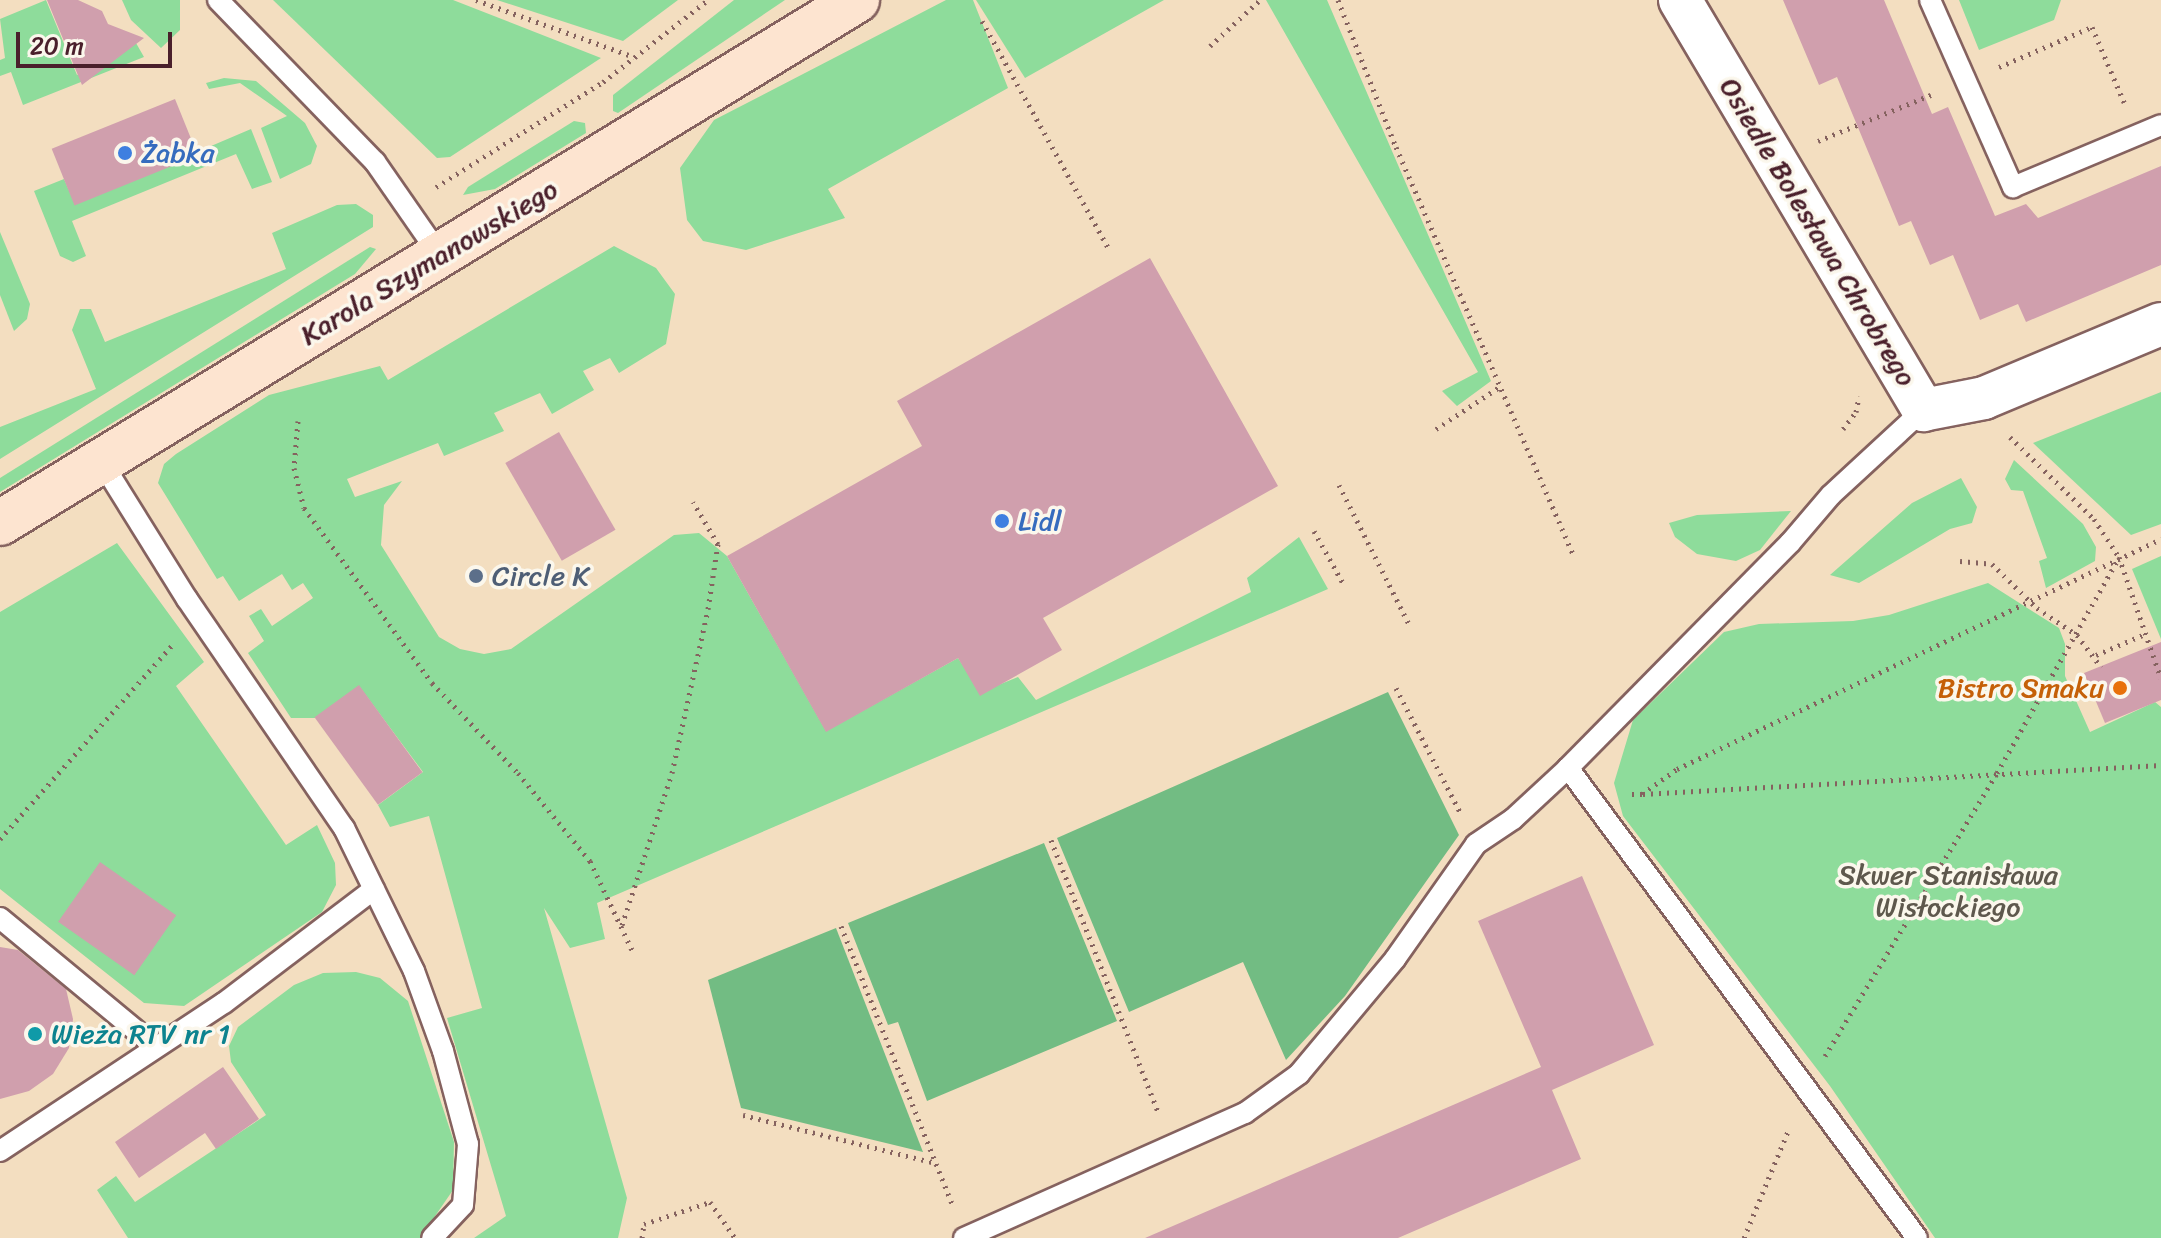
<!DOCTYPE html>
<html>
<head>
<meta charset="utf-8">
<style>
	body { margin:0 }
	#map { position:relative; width:2161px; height:1238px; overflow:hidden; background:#f3dec0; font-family:Sriracha,sans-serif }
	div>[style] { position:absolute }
	.green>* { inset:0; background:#8edc9b }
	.forest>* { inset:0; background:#72bc83 }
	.building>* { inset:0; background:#d09fad; transform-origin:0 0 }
	.path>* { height:5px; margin-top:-2.5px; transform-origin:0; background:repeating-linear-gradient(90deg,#85625f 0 2px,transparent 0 8px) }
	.roads { filter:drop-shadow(2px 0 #85625f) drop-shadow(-2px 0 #85625f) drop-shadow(0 2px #85625f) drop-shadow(0 -2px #85625f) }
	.lane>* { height:20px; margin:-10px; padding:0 10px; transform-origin:10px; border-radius:10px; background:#fff }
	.street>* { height:42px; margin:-21px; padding:0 21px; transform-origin:21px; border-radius:21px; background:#fff }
	.secondary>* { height:44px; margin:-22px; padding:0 22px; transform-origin:22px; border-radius:22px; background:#fde4d0 }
	.dots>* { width:22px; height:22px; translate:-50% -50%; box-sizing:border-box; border:4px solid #fbf7ec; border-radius:50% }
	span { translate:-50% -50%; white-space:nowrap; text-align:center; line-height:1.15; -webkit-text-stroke:7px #fbf7ec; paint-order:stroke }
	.shop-label { font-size:28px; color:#366cbe }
	.left { translate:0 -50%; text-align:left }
	.street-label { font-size:28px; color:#4a1f2b }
	.service-label { font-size:28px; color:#4e5e75 }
	.food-label { font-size:28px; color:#c56008 }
	.right { translate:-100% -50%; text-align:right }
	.park-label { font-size:28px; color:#5e584d }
	.culture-label { font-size:28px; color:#0d838f }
	.scale { position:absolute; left:16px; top:32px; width:156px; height:36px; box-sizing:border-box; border:4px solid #4a1f2b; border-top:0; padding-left:10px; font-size:24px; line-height:28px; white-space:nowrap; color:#4a1f2b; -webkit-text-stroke:6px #fbf7ec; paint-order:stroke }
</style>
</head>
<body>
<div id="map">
	<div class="green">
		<i style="clip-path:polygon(46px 0,77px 75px,115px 59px,136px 43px,144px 57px,23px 105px,11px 72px,0 76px,0 60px,5px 58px,0 19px)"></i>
		<i style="clip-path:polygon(122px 0,180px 0,180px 30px,161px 48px,131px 20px)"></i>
		<i style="clip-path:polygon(273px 0,453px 0,601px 58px,450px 157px,437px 158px)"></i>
		<i style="clip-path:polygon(497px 0,678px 0,623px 41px)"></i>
		<i style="clip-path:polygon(734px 0,785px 0,618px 113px,613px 111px,613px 95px)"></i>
		<i style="clip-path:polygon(946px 0,973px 0,1008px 88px,828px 189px,845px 218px,746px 250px,703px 241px,687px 220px,680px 168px,714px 120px)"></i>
		<i style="clip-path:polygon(976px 0,1164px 0,1025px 78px)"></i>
		<i style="clip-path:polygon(1266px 0,1327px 0,1491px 381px,1457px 406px,1442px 391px,1478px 372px)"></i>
		<i style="clip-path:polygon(1959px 0,2061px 0,2054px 20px,1979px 50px)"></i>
		<i style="clip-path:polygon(224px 78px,256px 81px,305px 123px,317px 146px,311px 164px,280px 179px,261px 128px,287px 116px,240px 83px,209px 89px,206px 83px)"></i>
		<i style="clip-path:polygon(574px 121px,585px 123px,586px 133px,495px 189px,463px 195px,468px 187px)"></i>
		<i style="clip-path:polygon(251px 129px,272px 182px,252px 189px,236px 154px,72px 221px,86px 256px,73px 262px,60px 256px,34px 191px,64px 179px,75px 204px)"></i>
		<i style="clip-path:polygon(356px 204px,373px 215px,373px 227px,0 459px,0 427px,96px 389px,72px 330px,80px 309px,91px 309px,105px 342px,286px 269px,272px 233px,337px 205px)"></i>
		<i style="clip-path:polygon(0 232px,30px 304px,27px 319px,14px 331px,0 295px)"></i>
		<i style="clip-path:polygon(614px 246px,656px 268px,675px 294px,666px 344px,619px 373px,610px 358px,583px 371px,594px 390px,552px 414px,540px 393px,494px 413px,504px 431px,444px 456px,438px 443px,347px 479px,355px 497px,402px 481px,384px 505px,381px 545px,439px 637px,460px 649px,484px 654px,511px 649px,674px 535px,699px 533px,727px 556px,826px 731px,958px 658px,981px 692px,1018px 677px,1036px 700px,1251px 592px,1247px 578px,1299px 537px,1328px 589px,597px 903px,605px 939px,570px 948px,544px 908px,627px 1198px,618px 1238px,474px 1238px,506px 1216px,447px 1018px,482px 1008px,429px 816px,390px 827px,378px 805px,423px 772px,359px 686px,315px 718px,291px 718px,248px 653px,264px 641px,249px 616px,261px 609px,272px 626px,313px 598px,303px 583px,292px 590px,282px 574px,239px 601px,223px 576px,217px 579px,158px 483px,164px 464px,176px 454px,269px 395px,380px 366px,388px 380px)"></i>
		<i style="clip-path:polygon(370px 247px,376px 249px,355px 274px,0 492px,0 478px)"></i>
		<i style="clip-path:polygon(2161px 392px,2161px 524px,2131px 535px,2033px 443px)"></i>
		<i style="clip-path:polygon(2014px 460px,2083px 524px,2096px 547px,2095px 561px,2046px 588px,2039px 561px,2047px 558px,2023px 491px,2011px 490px,2005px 479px)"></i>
		<i style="clip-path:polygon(1961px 478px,1977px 507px,1972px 523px,1950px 529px,1859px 583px,1830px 575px,1912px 503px)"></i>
		<i style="clip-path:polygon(1791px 511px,1760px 550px,1736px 561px,1697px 554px,1675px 537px,1669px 523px,1697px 515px)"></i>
		<i style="clip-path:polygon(117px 543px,204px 662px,176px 686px,286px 845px,317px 825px,335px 863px,336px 885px,322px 912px,184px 1006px,144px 1003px,0 889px,0 612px)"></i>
		<i style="clip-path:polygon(2161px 556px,2161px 639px,2132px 569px)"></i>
		<i style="clip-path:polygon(1988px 583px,2059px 628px,2065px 644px,2065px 676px,2090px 732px,2155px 702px,2161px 707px,2161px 1238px,1935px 1238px,1830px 1086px,1623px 816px,1614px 783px,1633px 720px,1724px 632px,1759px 624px,1853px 621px,1889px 615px)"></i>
		<i style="clip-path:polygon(356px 972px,380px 978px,408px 1001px,454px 1142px,453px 1190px,420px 1238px,128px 1238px,97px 1190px,116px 1176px,135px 1202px,266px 1115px,231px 1062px,229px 1046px,238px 1027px,294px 985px,323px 973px)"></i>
	</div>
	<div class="forest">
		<i style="clip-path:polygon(1388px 692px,1459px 835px,1345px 996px,1286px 1060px,1243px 962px,1129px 1012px,1057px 838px)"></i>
		<i style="clip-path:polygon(1044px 843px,1117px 1021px,927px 1101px,898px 1022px,888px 1025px,848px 923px)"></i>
		<i style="clip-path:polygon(836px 928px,923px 1152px,741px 1108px,708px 980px)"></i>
	</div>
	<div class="building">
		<i style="clip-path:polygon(47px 0,78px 0,102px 11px,108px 24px,144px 38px,82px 85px)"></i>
		<i style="clip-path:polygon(1783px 0,1884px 0,1932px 114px,1948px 107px,1995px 216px,2026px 204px,2038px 218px,2161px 166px,2161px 265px,2026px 322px,2018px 304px,1980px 320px,1953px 255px,1930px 265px,1911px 221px,1899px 226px,1837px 77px,1819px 85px)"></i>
		<i style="left:175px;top:99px;width:61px;height:133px;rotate:68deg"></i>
		<i style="clip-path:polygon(1150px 258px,1278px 486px,1043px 618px,1062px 650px,980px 696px,958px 658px,826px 732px,727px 556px,922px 446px,897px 401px)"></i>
		<i style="left:559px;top:432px;width:113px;height:62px;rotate:60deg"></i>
		<i style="clip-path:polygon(2161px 642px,2161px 700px,2105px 723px,2084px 673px)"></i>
		<i style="left:359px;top:685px;width:108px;height:55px;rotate:54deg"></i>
		<i style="left:100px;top:862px;width:93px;height:73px;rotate:35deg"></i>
		<i style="clip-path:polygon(1582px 876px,1654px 1045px,1552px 1090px,1581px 1159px,1398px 1238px,1145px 1238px,1541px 1067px,1478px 921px)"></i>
		<i style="clip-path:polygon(0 947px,18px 950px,66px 989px,73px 1019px,69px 1048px,53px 1074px,29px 1091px,0 1099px)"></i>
		<i style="clip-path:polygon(223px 1067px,259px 1119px,216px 1149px,205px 1133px,139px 1178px,115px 1142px)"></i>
	</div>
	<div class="path">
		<i style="left:476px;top:0;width:168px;rotate:19.8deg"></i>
		<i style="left:1338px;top:0;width:158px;rotate:68.5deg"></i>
		<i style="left:1396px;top:147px;width:444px;rotate:66.5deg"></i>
		<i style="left:982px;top:21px;width:261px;rotate:60.9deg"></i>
		<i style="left:1210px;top:46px;width:68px;rotate:-42.6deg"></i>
		<i style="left:1999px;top:67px;width:101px;rotate:-23.3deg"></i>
		<i style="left:2092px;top:27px;width:82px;rotate:66.9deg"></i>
		<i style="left:1818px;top:141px;width:122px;rotate:-22.2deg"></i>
		<i style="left:436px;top:187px;width:197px;rotate:-32.2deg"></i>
		<i style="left:603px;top:82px;width:133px;rotate:-38deg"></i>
		<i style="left:298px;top:421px;width:47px;rotate:94.9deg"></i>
		<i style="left:294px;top:468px;width:41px;rotate:76deg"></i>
		<i style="left:304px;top:508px;width:217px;rotate:53.8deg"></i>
		<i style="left:432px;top:683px;width:124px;rotate:46.3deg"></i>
		<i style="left:518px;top:773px;width:114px;rotate:50.7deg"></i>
		<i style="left:590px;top:861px;width:101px;rotate:64.7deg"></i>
		<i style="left:1436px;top:429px;width:78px;rotate:-33.5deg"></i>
		<i style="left:1843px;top:429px;width:21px;rotate:-53deg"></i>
		<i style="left:1856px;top:412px;width:16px;rotate:-79deg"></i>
		<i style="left:2010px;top:437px;width:117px;rotate:44.3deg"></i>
		<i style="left:2094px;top:519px;width:45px;rotate:56.7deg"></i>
		<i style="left:2119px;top:557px;width:128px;rotate:70.9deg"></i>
		<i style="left:1339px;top:485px;width:156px;rotate:63.3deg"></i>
		<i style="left:1314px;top:531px;width:60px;rotate:60.9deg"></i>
		<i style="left:1960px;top:561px;width:32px;rotate:5deg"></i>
		<i style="left:1992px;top:564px;width:63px;rotate:44.4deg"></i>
		<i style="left:2037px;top:608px;width:48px;rotate:34deg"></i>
		<i style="left:2077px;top:635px;width:40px;rotate:53deg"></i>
		<i style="left:2096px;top:655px;width:51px;rotate:-23.1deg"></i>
		<i style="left:1396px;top:688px;width:140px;rotate:62.7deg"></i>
		<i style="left:1632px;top:794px;width:10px"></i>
		<i style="left:1642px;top:794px;width:43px;rotate:-35.5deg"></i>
		<i style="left:1677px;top:769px;width:536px;rotate:-25.42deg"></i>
		<i style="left:1643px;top:794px;width:519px;rotate:-3.2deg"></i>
		<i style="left:0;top:839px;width:262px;rotate:-48.4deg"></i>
		<i style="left:1051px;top:840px;width:291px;rotate:68.5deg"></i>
		<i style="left:622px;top:925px;width:160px;rotate:-71.8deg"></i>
		<i style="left:672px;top:773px;width:168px;rotate:-77.6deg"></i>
		<i style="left:708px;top:609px;width:66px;rotate:-81.3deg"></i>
		<i style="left:718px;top:544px;width:49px;rotate:-120.8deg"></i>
		<i style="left:841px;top:926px;width:299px;rotate:68.2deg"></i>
		<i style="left:1825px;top:1056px;width:331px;rotate:-58.7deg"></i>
		<i style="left:1997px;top:773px;width:248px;rotate:-60.5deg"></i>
		<i style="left:743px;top:1115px;width:198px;rotate:14deg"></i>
		<i style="left:642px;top:1238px;width:14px;rotate:-82deg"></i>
		<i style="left:644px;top:1224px;width:70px;rotate:-18.4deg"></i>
		<i style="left:710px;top:1202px;width:44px;rotate:55.2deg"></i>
		<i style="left:1744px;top:1238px;width:118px;rotate:-67.6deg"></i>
	</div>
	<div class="roads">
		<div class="lane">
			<i style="left:218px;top:0;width:226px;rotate:45.9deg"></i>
			<i style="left:375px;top:162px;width:116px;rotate:55.2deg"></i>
			<i style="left:1930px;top:0;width:205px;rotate:66.1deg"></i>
			<i style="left:2013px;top:187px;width:160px;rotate:-22.7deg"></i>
			<i style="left:101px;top:461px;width:163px;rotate:58.1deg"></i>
			<i style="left:187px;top:599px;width:278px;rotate:55.6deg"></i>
			<i style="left:344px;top:828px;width:159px;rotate:63.9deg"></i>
			<i style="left:414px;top:971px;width:85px;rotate:70.1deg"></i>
			<i style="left:443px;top:1051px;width:96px;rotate:75deg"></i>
			<i style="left:468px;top:1144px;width:61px;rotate:94.7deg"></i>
			<i style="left:463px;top:1205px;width:45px;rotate:133.2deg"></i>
			<i style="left:1568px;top:768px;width:585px;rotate:53.4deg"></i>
			<i style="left:0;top:918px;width:202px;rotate:39.6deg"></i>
			<i style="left:0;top:1151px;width:268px;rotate:-33.5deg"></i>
			<i style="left:224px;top:1003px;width:188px;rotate:-37.2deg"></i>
			<i style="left:964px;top:1238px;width:308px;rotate:-24deg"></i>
			<i style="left:1245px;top:1113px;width:67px;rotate:-35.8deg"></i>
			<i style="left:1299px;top:1074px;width:150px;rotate:-50.1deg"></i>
			<i style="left:1395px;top:959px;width:141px;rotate:-54.8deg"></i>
			<i style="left:1476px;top:844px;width:45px;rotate:-34deg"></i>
			<i style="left:1513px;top:819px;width:75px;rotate:-42.8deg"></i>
			<i style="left:1568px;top:768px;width:316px;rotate:-45.4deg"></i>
			<i style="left:1790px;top:543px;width:63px;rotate:-49.5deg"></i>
			<i style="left:1831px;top:495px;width:125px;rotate:-42.7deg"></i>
		</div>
		<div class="street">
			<i style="left:1680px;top:0;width:477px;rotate:59.3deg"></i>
			<i style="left:1923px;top:410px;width:62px;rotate:-11.1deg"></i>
			<i style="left:1984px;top:398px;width:192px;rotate:-22.7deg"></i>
		</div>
		<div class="secondary">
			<i style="left:0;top:523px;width:1004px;rotate:-31.39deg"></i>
		</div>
	</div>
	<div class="dots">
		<i style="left:125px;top:153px;background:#3f7fe0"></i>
		<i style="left:1002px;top:521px;background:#3f7fe0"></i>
		<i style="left:476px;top:576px;background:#5c6f8a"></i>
		<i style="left:2120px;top:688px;background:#e8710a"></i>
		<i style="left:35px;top:1034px;background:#0f9aa8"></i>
	</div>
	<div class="shop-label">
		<span class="left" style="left:141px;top:153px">Żabka</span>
		<span class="left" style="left:1018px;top:521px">Lidl</span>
	</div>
	<div class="street-label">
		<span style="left:1818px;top:232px;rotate:59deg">Osiedle Bolesława Chrobrego</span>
		<span style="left:429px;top:262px;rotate:-31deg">Karola Szymanowskiego</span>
	</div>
	<div class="service-label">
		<span class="left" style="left:492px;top:576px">Circle K</span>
	</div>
	<div class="food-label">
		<span class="right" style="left:2104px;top:688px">Bistro Smaku</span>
	</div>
	<div class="park-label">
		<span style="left:1948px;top:891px">Skwer Stanisława<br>Wisłockiego</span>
	</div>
	<div class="culture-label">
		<span class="left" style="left:51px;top:1034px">Wieża RTV nr 1</span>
	</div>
	<div class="scale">20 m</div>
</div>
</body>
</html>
